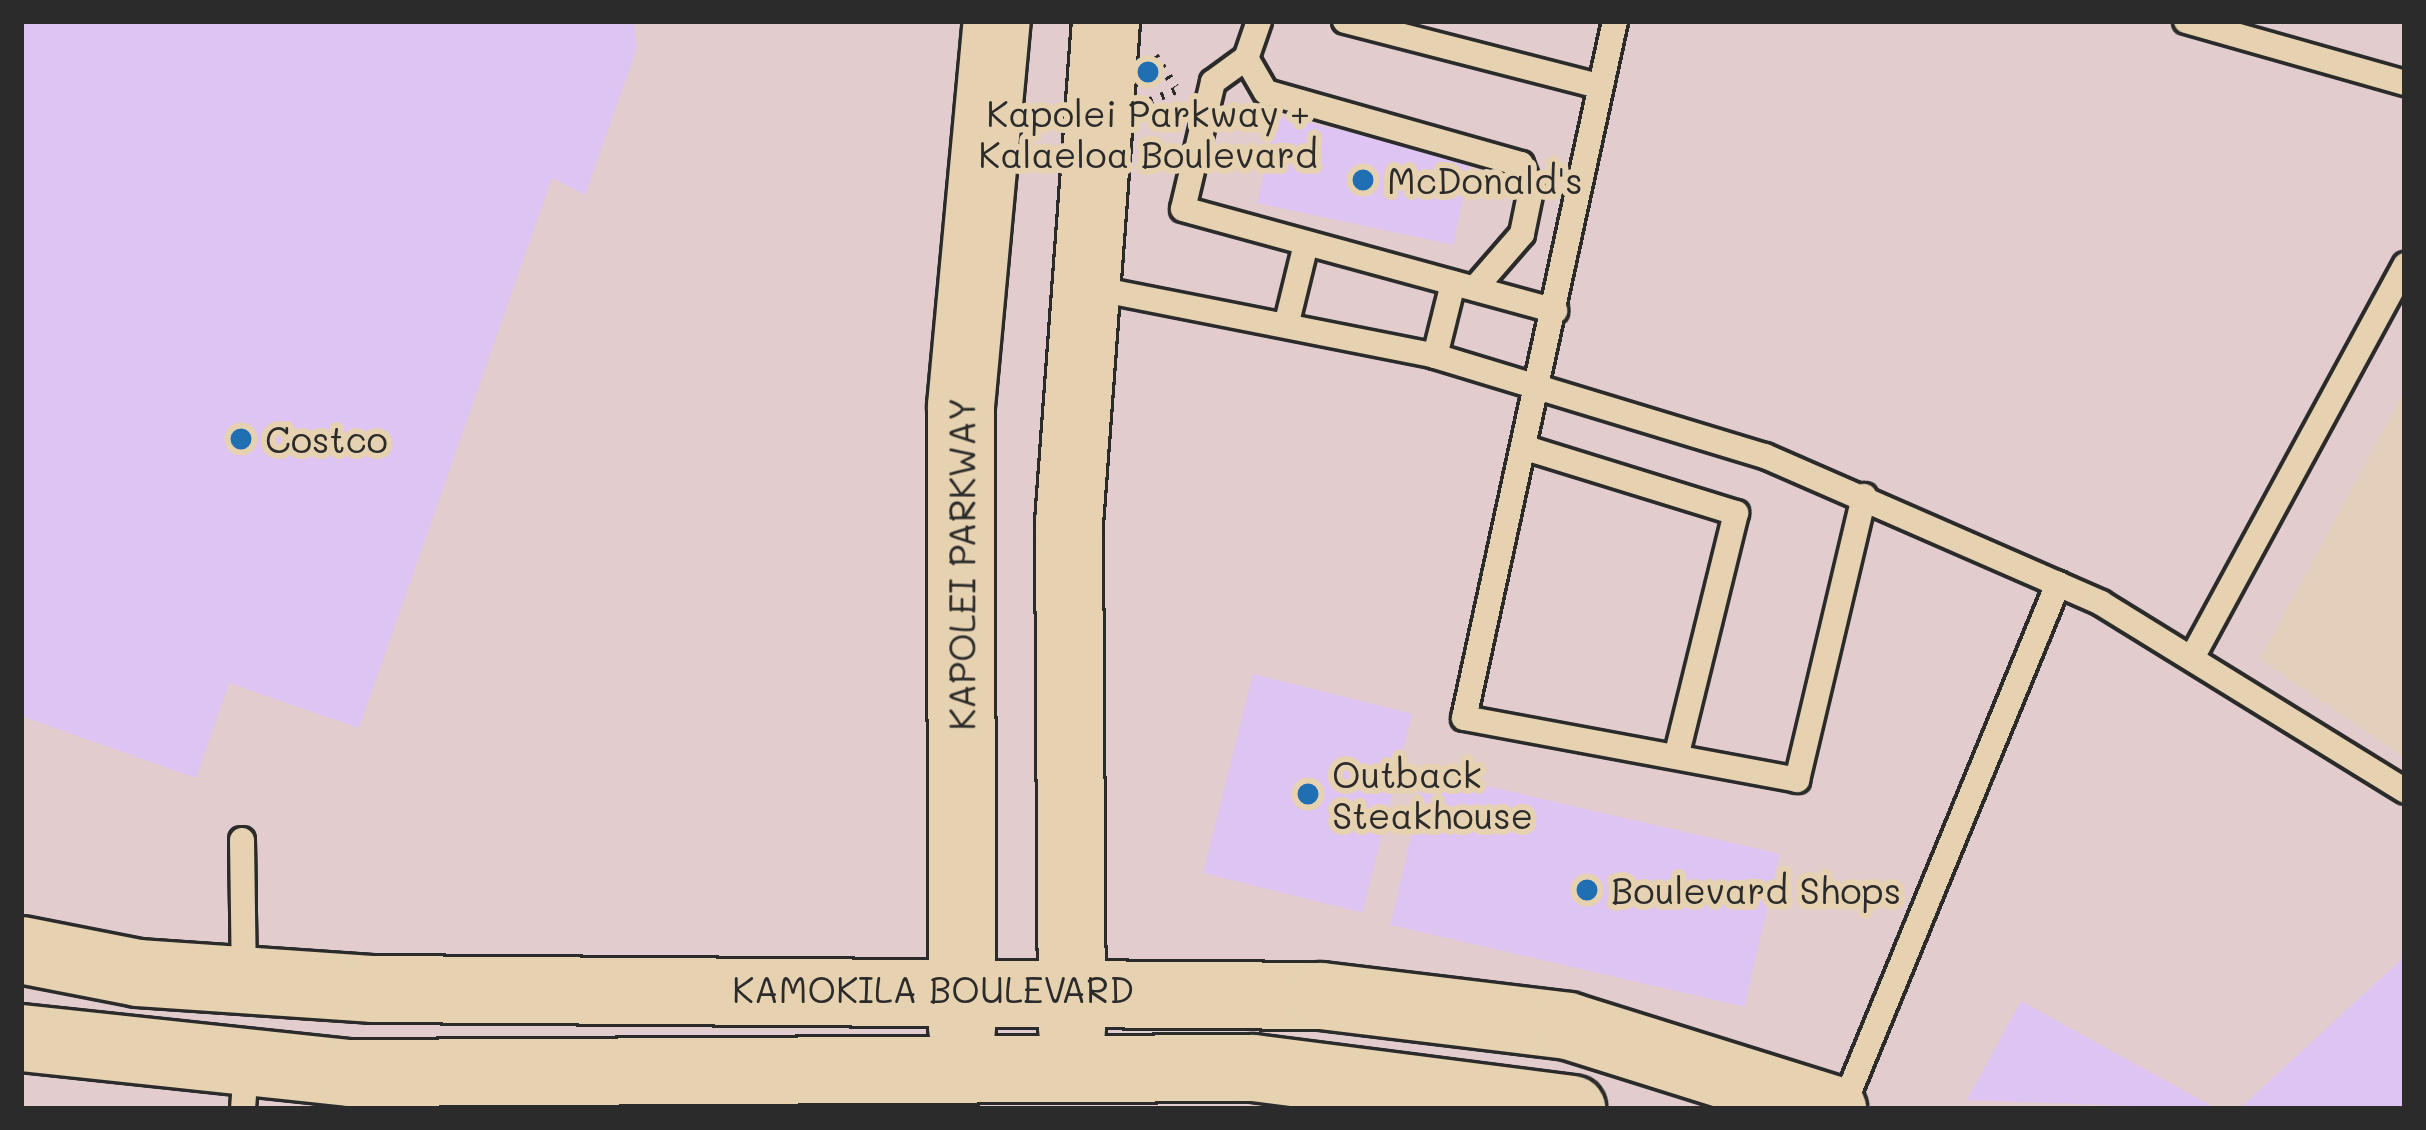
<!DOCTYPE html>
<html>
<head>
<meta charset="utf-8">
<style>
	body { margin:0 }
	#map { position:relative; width:2426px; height:1130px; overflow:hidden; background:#e4cfbd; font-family:Mali,sans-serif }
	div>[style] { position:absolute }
	.built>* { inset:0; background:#e2cccd }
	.building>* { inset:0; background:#dec4f3; transform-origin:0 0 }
	.path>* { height:8px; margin-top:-4px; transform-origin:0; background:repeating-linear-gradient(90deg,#2b2b2b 0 3px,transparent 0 12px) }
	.roads { filter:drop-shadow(3px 0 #2b2b2b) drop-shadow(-3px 0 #2b2b2b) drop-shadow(0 3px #2b2b2b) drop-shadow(0 -3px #2b2b2b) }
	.lane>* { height:24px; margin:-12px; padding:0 12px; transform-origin:12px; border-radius:12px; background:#e6d2b0 }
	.secondary>* { height:66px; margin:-33px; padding:0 33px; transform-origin:33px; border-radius:33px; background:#e6d2b0 }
	.dots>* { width:33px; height:33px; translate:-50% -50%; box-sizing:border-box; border:6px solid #e6d2b0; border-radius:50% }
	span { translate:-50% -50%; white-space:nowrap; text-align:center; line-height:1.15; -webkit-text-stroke:12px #e6d2b0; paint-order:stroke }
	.poi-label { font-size:36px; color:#2b2b2b }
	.left { translate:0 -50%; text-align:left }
	.street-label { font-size:36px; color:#2b2b2b }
	.frame { position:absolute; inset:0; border:24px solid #2b2b2b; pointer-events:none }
</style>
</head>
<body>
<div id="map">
	<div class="built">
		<i style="clip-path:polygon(21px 21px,2405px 21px,2405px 390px,2260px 659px,2405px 758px,2405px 1109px,21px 1109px)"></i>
	</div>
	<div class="building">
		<i style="clip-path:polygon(21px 21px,634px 21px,637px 48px,585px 195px,552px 178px,359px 728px,229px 683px,196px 778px,21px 716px)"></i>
		<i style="left:1276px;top:116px;width:200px;height:89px;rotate:12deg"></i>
		<i style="left:1253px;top:674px;width:164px;height:205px;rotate:14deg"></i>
		<i style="left:1426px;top:772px;width:363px;height:157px;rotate:13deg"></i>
		<i style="clip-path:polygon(2405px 956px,2405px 1109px,2239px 1109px)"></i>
		<i style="clip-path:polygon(2021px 1001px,2217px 1109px,1967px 1100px)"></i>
	</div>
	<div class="path">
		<i style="left:1155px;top:56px;width:37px;rotate:57deg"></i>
		<i style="left:1150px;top:101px;width:31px;rotate:-22deg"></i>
	</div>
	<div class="roads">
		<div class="lane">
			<i style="left:1259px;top:21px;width:39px;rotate:109deg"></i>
			<i style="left:1246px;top:58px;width:41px;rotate:144deg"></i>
			<i style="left:1213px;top:82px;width:130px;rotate:103.3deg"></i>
			<i style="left:1183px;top:209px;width:386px;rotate:15.3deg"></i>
			<i style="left:1345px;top:21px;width:262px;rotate:14.4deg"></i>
			<i style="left:1615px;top:21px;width:713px;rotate:102.22deg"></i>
			<i style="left:1464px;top:718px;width:339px;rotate:10.5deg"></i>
			<i style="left:1797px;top:780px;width:292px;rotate:-76.7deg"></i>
			<i style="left:2186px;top:21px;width:228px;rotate:15.8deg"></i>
			<i style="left:1246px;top:58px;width:39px;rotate:60deg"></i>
			<i style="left:1266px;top:92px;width:265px;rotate:15.8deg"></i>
			<i style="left:1521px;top:164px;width:28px;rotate:69deg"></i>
			<i style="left:1531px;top:190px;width:45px;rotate:101.6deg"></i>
			<i style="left:1522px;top:234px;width:72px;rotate:131deg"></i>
			<i style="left:1088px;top:287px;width:354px;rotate:11.2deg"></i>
			<i style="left:1435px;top:356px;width:345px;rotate:16.9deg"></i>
			<i style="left:1765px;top:456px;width:367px;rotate:23.6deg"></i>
			<i style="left:2101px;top:603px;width:357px;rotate:31.7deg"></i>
			<i style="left:1287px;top:322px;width:80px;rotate:-76.3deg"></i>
			<i style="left:1435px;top:356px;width:75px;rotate:-76.1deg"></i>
			<i style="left:1526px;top:448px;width:220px;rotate:17.2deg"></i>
			<i style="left:1736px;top:513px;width:247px;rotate:103.8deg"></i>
			<i style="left:2193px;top:656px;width:445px;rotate:-61.5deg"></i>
			<i style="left:242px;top:840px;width:136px;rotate:89.2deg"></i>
			<i style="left:243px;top:1109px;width:41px;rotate:-85.8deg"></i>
			<i style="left:1842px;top:1109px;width:568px;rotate:-67.64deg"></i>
		</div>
		<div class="secondary">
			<i style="left:21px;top:950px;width:119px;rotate:11.1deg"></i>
			<i style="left:138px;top:973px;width:237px;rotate:3.9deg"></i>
			<i style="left:374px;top:989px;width:947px;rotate:0.42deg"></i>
			<i style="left:1321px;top:996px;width:249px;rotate:6.9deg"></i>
			<i style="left:1568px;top:1026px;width:278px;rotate:17.4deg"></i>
			<i style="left:962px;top:1029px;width:623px;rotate:-90.09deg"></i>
			<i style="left:961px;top:406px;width:387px;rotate:-84.7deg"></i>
			<i style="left:1072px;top:1030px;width:507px;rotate:-90.34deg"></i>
			<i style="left:1069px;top:523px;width:503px;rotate:-85.78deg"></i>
			<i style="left:21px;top:1038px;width:332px;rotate:6.1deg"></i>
			<i style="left:351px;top:1073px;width:902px;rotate:-0.32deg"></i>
			<i style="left:1253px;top:1068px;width:322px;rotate:7.3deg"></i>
		</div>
	</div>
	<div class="dots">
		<i style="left:1148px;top:72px;background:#1f6fb2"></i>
		<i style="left:1363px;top:180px;background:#1f6fb2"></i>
		<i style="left:241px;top:439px;background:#1f6fb2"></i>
		<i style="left:1308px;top:794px;background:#1f6fb2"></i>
		<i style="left:1587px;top:890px;background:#1f6fb2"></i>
	</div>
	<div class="poi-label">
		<span style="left:1148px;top:133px">Kapolei Parkway +<br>Kalaeloa Boulevard</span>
		<span class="left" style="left:1387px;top:180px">McDonald's</span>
		<span class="left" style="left:265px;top:439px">Costco</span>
		<span class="left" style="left:1332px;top:794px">Outback<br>Steakhouse</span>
		<span class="left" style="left:1611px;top:890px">Boulevard Shops</span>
	</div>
	<div class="street-label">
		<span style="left:961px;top:564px;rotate:-90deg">KAPOLEI PARKWAY</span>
		<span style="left:933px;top:989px">KAMOKILA BOULEVARD</span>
	</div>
	<div class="frame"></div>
</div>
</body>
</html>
